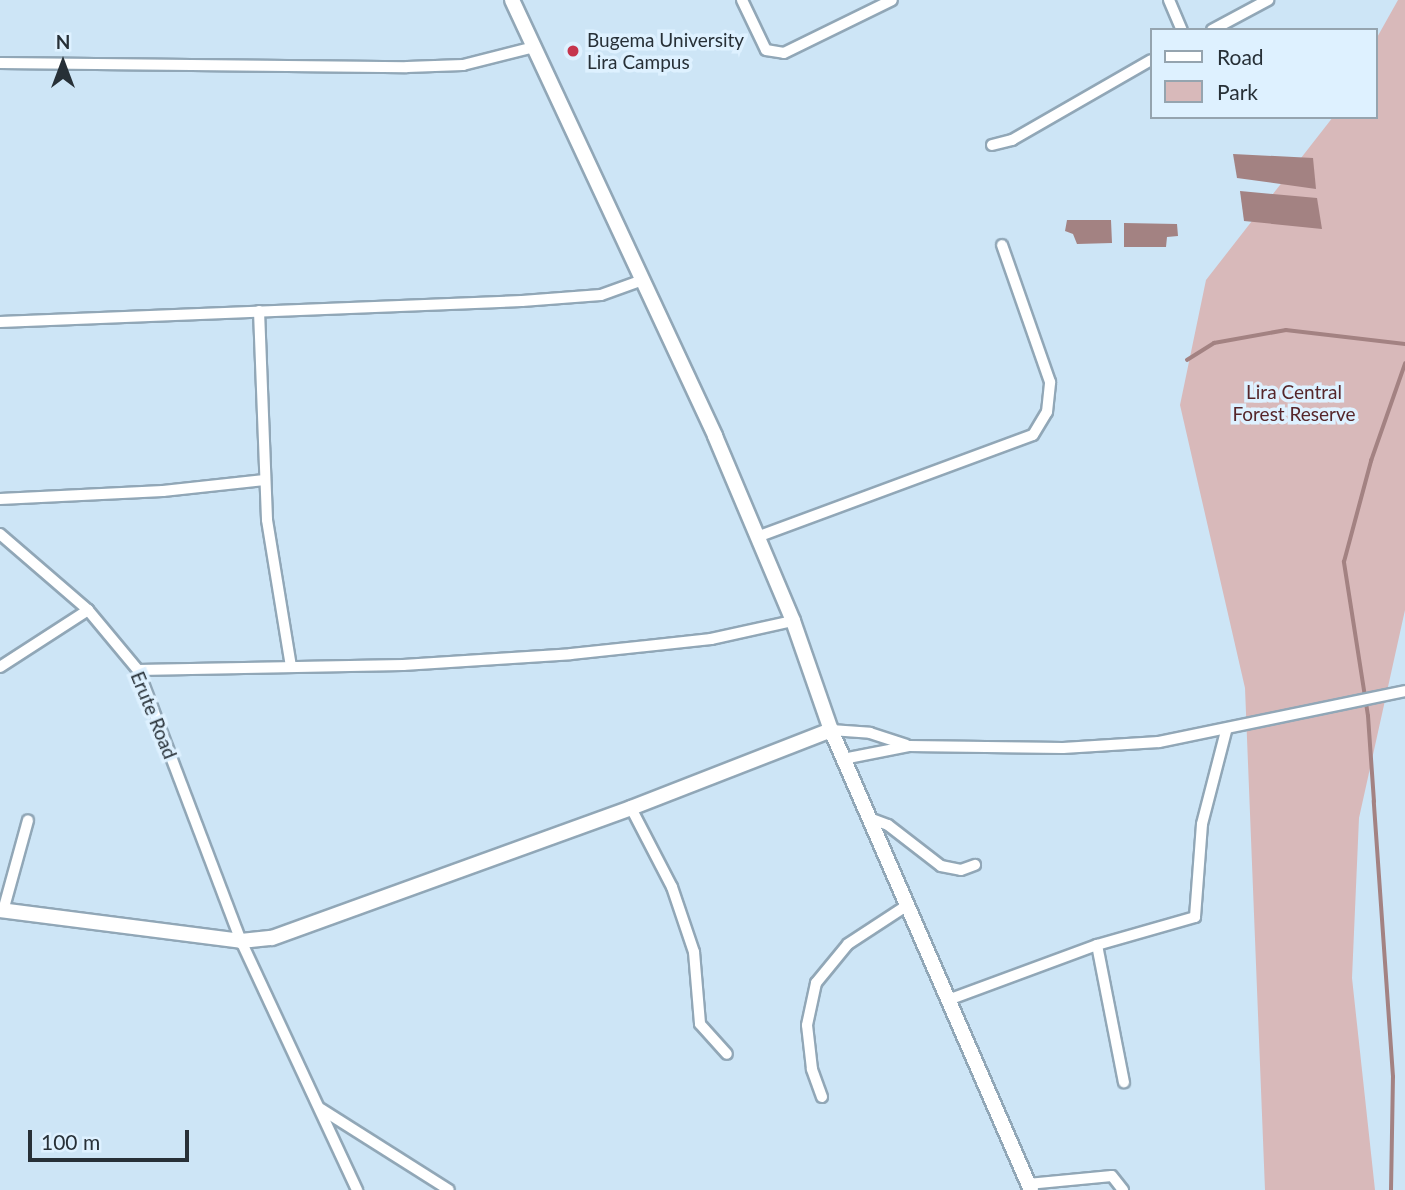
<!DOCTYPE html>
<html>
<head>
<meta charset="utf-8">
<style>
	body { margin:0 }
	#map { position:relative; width:1405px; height:1190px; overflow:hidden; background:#cde5f6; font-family:Lato,sans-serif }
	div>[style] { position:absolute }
	.green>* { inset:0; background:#d8b9ba }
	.water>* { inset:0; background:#a38282 }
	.stream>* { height:3.5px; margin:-1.75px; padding:0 1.75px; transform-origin:1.75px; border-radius:1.75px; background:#a38282 }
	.roads { filter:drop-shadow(2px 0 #91a7b7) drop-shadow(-2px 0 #91a7b7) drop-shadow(0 2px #91a7b7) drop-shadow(0 -2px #91a7b7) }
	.street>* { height:10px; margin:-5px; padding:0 5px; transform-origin:5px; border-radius:5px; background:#fff }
	.secondary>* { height:14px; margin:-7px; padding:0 7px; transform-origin:7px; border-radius:7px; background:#fff }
	.dots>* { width:19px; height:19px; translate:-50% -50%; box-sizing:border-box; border:4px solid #def1ff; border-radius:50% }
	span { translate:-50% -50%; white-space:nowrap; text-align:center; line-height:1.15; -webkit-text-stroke:7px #def1ff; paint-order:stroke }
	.poi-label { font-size:19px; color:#273037 }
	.left { translate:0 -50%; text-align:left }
	.park-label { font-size:19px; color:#56262a }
	.street-label { font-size:19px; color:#273037 }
	.legend { position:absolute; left:1150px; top:28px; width:228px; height:91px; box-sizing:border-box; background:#def1ff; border:2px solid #95a4af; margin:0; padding:9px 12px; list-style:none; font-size:21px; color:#273037 }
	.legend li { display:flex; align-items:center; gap:14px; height:35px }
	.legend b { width:35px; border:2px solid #95a4af }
	.north { position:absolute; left:28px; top:28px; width:70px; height:70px; -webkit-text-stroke:5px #def1ff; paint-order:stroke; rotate:0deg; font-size:19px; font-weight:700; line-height:28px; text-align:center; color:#273037 }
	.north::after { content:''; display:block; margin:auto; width:24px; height:32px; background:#273037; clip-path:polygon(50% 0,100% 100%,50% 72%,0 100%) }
	.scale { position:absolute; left:28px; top:1130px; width:161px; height:32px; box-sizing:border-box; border:4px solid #273037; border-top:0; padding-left:9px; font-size:21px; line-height:24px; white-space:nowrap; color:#273037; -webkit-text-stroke:5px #def1ff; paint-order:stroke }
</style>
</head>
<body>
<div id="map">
	<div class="green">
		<i style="clip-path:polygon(1398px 0,1405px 0,1405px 610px,1359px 818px,1352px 978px,1375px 1190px,1265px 1190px,1245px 688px,1180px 405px,1206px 280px,1333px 117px,1375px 117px,1375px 41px)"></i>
	</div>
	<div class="water">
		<i style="clip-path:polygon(1233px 154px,1313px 158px,1316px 189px,1237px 178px)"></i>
		<i style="clip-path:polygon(1240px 191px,1317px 198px,1322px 229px,1244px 221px)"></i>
		<i style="clip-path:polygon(1067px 220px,1111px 220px,1112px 243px,1077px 244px,1073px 234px,1065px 231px)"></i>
		<i style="clip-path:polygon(1124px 223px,1177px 224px,1178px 236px,1167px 237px,1166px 247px,1124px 247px)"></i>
	</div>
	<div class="stream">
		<i style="left:1187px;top:360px;width:32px;rotate:-32deg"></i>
		<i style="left:1214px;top:343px;width:73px;rotate:-10.2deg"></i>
		<i style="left:1286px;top:330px;width:120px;rotate:6.7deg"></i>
		<i style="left:1391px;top:1190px;width:113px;rotate:-89deg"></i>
		<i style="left:1393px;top:1077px;width:276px;rotate:-94deg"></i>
		<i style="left:1374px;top:802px;width:86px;rotate:-94deg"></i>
		<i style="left:1368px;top:716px;width:156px;rotate:-98.9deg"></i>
		<i style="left:1344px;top:562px;width:105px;rotate:-75deg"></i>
		<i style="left:1371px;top:461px;width:103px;rotate:-70.7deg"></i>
	</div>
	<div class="roads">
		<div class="street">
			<i style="left:742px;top:0;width:55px;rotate:64.4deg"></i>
			<i style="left:766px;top:50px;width:18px;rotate:9deg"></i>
			<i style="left:784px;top:53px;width:120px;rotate:-26.1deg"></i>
			<i style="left:1169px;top:0;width:33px;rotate:67deg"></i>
			<i style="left:1212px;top:30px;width:64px;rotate:-28.2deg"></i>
			<i style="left:0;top:63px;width:407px;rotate:0.6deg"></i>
			<i style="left:407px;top:67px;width:56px;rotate:-2deg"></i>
			<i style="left:463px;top:65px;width:73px;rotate:-14.2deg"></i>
			<i style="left:992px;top:145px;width:21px;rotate:-14deg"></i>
			<i style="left:1012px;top:140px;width:160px;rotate:-29.9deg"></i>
			<i style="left:259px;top:311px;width:209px;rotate:87.8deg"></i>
			<i style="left:267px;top:520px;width:148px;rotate:80.7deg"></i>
			<i style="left:0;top:322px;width:522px;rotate:-2.3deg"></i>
			<i style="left:522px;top:301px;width:79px;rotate:-4.3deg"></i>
			<i style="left:601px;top:295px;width:45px;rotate:-19.7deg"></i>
			<i style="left:0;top:499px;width:163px;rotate:-2.8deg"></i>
			<i style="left:163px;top:491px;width:102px;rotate:-6.2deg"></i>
			<i style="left:0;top:534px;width:116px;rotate:40.8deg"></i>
			<i style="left:88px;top:610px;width:78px;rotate:50.2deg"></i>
			<i style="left:138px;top:670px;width:290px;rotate:69.2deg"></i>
			<i style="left:241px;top:941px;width:275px;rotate:65deg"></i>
			<i style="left:757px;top:537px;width:294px;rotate:-20.3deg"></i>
			<i style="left:1033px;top:435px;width:27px;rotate:-59deg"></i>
			<i style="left:1047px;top:412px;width:30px;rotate:-84deg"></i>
			<i style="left:1050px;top:382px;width:145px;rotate:-109.3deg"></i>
			<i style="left:0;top:667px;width:105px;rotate:-32.9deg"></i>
			<i style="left:138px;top:670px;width:265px;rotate:-1.1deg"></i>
			<i style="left:403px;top:665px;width:168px;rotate:-3.7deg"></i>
			<i style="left:571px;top:654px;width:141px;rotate:-6.1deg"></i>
			<i style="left:711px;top:639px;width:84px;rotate:-12.4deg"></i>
			<i style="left:831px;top:730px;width:39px;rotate:4deg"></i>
			<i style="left:870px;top:733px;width:38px;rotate:18deg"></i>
			<i style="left:843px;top:759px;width:67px;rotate:-11.1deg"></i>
			<i style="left:909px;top:746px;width:154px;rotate:0.7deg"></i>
			<i style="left:1063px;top:748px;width:96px;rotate:-3.6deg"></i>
			<i style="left:1159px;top:742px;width:251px;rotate:-11.7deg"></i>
			<i style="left:631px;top:808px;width:89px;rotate:62.6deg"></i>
			<i style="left:672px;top:887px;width:69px;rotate:71.3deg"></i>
			<i style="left:694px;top:952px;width:72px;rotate:85.2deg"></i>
			<i style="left:700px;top:1024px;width:40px;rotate:48deg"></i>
			<i style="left:869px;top:818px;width:20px;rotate:20deg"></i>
			<i style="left:888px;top:825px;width:67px;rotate:37.7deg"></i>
			<i style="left:941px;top:866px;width:20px;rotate:11deg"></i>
			<i style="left:961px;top:870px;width:15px;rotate:-20deg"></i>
			<i style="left:3px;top:911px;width:94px;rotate:-74.6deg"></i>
			<i style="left:1097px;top:945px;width:140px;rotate:78.9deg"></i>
			<i style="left:948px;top:1000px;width:159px;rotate:-20.3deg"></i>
			<i style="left:1097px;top:945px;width:102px;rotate:-15.9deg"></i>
			<i style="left:1195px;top:917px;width:93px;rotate:-85.7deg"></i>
			<i style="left:1202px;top:824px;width:96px;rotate:-75.5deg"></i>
			<i style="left:822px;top:1097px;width:30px;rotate:-110deg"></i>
			<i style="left:812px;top:1069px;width:44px;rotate:-96.5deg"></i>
			<i style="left:807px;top:1025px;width:43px;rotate:-77.9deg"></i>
			<i style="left:816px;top:983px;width:50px;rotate:-50.6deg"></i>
			<i style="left:848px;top:944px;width:69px;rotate:-33.2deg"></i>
			<i style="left:321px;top:1109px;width:151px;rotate:32.3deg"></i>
			<i style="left:1028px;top:1184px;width:84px;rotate:-5.4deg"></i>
			<i style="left:1112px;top:1176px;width:18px;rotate:52deg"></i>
		</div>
		<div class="secondary">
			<i style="left:512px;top:0;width:481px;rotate:65deg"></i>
			<i style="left:715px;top:436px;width:201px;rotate:67.1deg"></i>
			<i style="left:793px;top:621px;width:115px;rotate:70.8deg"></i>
			<i style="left:831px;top:730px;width:502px;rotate:66.5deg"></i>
			<i style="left:0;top:910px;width:243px;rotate:7.3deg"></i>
			<i style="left:241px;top:941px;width:31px;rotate:-6deg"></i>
			<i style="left:272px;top:938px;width:382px;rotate:-19.9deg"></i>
			<i style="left:631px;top:808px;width:215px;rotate:-21.3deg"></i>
		</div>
	</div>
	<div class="dots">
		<i style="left:573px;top:51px;background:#c5354d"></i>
	</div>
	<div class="poi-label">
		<span class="left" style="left:587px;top:51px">Bugema University<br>Lira Campus</span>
	</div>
	<div class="park-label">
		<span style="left:1294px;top:403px">Lira Central<br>Forest Reserve</span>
	</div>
	<div class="street-label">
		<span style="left:154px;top:715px;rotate:68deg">Erute Road</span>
	</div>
	<ul class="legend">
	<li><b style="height:9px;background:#fff"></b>Road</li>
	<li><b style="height:19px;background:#d8b9ba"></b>Park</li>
	</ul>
	<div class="north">N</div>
	<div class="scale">100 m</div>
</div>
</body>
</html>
